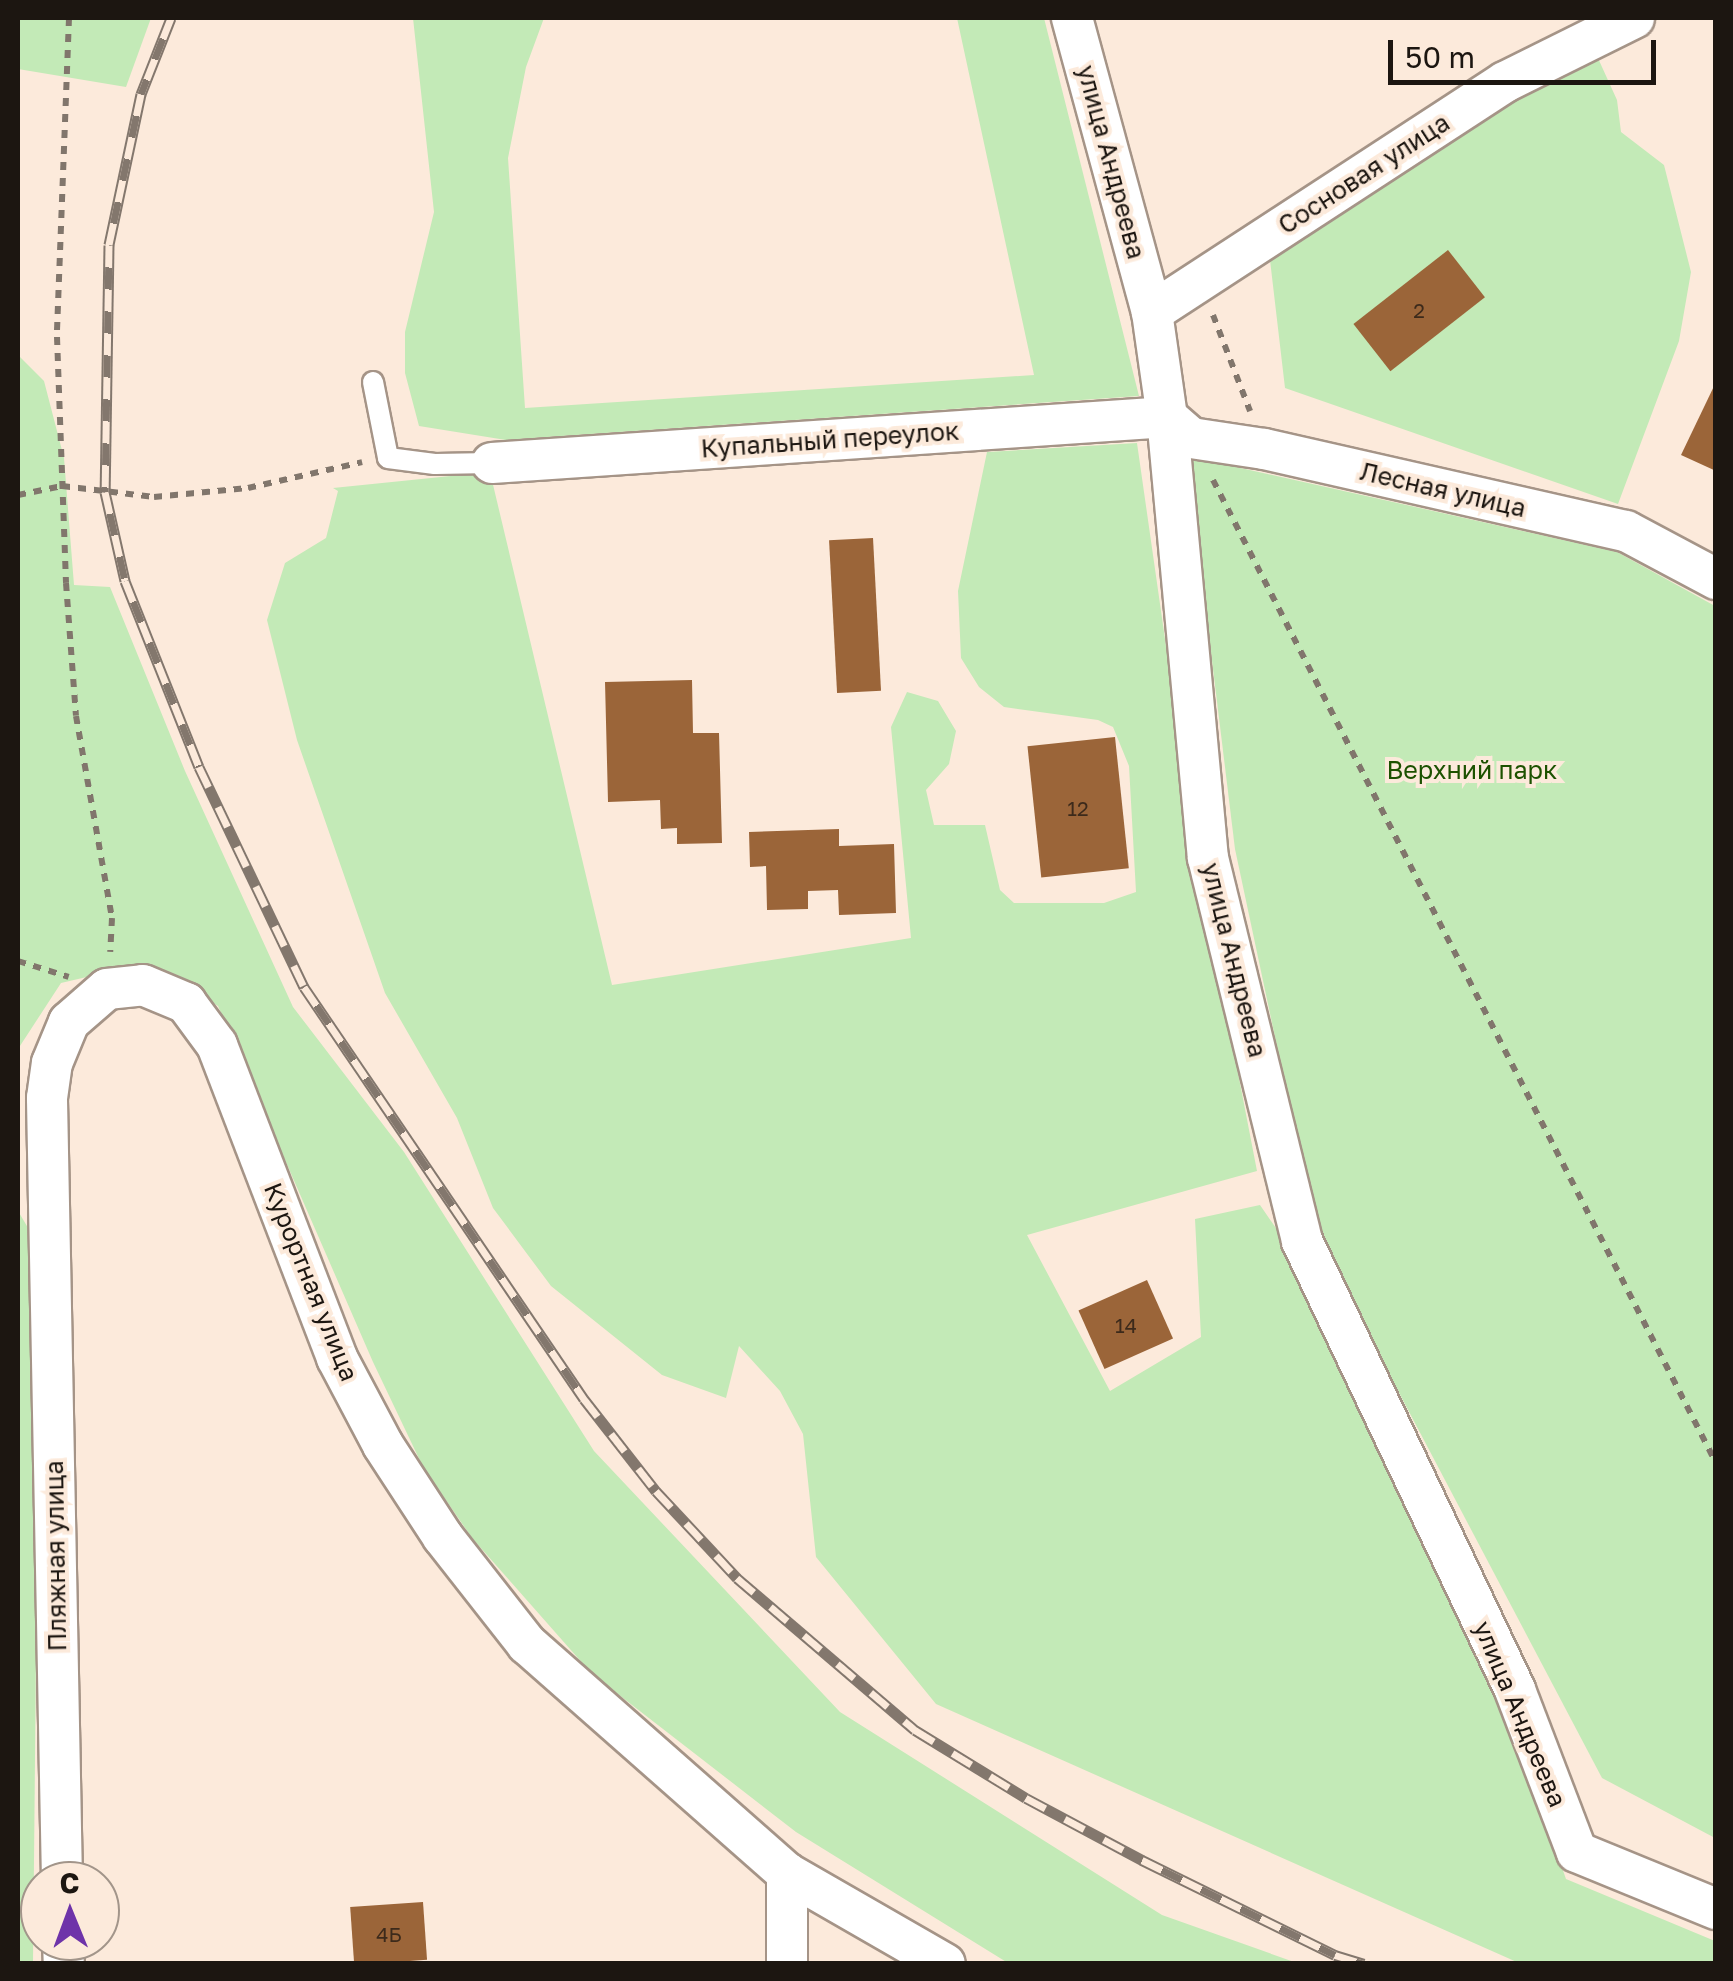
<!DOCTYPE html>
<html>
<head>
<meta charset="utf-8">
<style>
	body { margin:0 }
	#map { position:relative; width:1733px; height:1981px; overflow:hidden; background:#fceadb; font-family:"Golos Text",sans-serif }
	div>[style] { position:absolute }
	.green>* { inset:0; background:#c3eab7 }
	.building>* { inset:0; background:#9b6539; transform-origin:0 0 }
	.path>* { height:6px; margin-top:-3px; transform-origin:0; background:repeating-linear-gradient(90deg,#81766c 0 8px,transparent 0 16px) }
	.roads { filter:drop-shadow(2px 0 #a59487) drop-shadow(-2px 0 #a59487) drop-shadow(0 2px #a59487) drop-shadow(0 -2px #a59487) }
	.lane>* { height:20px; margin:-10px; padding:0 10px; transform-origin:10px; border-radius:10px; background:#fff }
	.street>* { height:40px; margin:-20px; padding:0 20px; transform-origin:20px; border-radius:20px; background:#fff }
	.rail>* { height:11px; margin-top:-5.5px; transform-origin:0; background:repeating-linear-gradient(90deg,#fceadb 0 22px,#83776d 0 44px); box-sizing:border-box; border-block:2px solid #83776d }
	span { translate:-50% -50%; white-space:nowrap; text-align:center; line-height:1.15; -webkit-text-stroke:8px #fceadb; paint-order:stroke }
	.number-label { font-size:20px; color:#3c2a1b }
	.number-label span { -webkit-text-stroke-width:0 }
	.street-label { font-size:25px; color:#1c1611 }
	.park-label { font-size:25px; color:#1c5200 }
	.frame { position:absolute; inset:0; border:20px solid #1c1611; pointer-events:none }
	.north { position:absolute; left:20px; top:1861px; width:100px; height:100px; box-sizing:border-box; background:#fceadb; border:2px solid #a2958a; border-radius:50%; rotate:359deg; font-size:28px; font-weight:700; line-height:40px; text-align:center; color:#1c1611 }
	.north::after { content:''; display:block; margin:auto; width:35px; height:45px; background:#6e33a9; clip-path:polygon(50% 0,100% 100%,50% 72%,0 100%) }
	.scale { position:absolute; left:1388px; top:40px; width:268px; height:45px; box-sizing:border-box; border:5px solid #1c1611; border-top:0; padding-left:12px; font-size:30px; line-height:35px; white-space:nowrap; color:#1c1611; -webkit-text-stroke:8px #fceadb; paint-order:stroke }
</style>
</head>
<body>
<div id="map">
	<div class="green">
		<i style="clip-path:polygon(18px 18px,151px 18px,126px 87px,18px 69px)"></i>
		<i style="clip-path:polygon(413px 18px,544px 18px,526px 67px,508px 158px,525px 408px,1034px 375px,957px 18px,1044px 18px,1139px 396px,506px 440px,419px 426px,405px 373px,405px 332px,434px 212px)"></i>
		<i style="clip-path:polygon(1597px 56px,1617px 100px,1621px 132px,1664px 165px,1691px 272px,1679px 341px,1618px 504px,1285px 388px,1270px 260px,1507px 99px)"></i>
		<i style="clip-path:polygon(18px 355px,44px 381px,64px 458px,74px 585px,110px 587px,185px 771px,293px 1007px,404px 1152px,594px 1451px,840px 1712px,1162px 1915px,1297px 1963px,1008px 1963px,796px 1832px,592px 1674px,472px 1538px,423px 1467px,373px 1362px,218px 1006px,159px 970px,121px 969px,61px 983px,18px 1049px)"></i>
		<i style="clip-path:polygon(1137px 443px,1196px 856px,1257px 1171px,1027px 1235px,1110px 1391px,1201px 1337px,1195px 1219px,1260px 1205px,1289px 1247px,1501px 1694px,1566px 1879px,1715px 1941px,1715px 1963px,1519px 1963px,936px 1704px,816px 1557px,803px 1434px,780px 1391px,739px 1346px,726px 1398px,662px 1375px,551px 1286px,493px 1208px,457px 1118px,385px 993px,297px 740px,267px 620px,285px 563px,326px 538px,338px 491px,333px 488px,490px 472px,612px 985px,911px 938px,891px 727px,907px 692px,938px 701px,956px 731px,949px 764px,926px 790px,934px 825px,985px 825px,1000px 890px,1014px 903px,1104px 903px,1136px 892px,1129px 766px,1113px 727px,1098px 720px,1004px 707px,979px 687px,961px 658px,958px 591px,987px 452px)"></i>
		<i style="clip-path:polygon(1187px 456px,1617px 552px,1715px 606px,1715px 1838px,1602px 1778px,1318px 1239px,1235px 849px)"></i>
		<i style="clip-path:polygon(18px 1211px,40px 1248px,33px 1964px,18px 1963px)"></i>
	</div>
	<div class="building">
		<i style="left:1448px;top:250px;width:60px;height:120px;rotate:52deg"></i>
		<i style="clip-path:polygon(1716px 382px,1716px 471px,1681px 455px)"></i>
		<i style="left:873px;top:538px;width:153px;height:44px;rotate:87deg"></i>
		<i style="clip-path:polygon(692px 680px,693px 733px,719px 733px,722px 843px,677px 844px,677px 828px,661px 829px,660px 800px,608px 802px,605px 682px)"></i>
		<i style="left:1115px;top:737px;width:132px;height:88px;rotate:84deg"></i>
		<i style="clip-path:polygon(839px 829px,839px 846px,894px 844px,896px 913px,839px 915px,838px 890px,808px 891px,808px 909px,767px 910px,766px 866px,750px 867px,749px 832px)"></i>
		<i style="left:1147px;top:1280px;width:64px;height:75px;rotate:66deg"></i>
		<i style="left:423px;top:1902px;width:58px;height:73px;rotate:86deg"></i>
	</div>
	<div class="path">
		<i style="left:69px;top:18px;width:319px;rotate:92.2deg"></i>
		<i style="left:57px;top:337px;width:246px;rotate:87.9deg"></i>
		<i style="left:66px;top:583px;width:133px;rotate:85.7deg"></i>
		<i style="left:76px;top:716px;width:205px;rotate:79.9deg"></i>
		<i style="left:112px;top:918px;width:34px;rotate:93deg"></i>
		<i style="left:1213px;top:315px;width:103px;rotate:68.9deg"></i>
		<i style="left:1213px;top:480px;width:1104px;rotate:62.9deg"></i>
		<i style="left:18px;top:495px;width:45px;rotate:-11.6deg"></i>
		<i style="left:62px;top:486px;width:93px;rotate:6.8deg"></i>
		<i style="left:154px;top:497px;width:94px;rotate:-5.5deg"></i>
		<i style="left:248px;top:488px;width:117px;rotate:-12.8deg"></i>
		<i style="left:18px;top:961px;width:53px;rotate:17.4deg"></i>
	</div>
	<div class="roads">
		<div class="lane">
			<i style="left:373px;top:382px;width:77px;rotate:78.8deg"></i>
			<i style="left:388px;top:458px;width:47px;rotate:7.3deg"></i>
			<i style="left:435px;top:464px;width:57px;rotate:-1deg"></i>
		</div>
		<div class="street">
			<i style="left:1072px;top:18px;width:305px;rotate:74.8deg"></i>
			<i style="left:1152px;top:312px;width:106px;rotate:81.9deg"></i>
			<i style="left:1167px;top:417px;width:443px;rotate:84.7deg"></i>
			<i style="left:1208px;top:858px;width:394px;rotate:76.2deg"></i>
			<i style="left:1302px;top:1241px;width:497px;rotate:64.6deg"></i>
			<i style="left:1515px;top:1690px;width:173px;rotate:69.1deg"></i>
			<i style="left:1577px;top:1852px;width:150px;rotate:22.3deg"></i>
			<i style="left:1152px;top:312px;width:421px;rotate:-33.1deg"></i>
			<i style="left:1505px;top:82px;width:144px;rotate:-26.4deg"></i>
			<i style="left:492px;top:463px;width:677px;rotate:-3.9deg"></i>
			<i style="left:1167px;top:417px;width:32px;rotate:41deg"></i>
			<i style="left:1191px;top:438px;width:74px;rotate:8.6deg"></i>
			<i style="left:1264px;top:449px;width:371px;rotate:12.8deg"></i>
			<i style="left:1626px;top:531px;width:102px;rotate:28.1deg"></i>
			<i style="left:62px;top:1881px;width:783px;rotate:-91.1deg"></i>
			<i style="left:47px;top:1098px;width:35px;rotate:-82deg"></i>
			<i style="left:52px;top:1063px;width:44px;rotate:-67.5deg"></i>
			<i style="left:69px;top:1022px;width:50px;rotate:-41deg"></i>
			<i style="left:107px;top:989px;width:36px;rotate:-6deg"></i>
			<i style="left:143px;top:985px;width:47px;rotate:22.7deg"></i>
			<i style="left:186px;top:1003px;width:52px;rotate:53.6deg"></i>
			<i style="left:217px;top:1045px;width:335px;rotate:69deg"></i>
			<i style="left:337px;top:1358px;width:98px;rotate:62.1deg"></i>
			<i style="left:383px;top:1445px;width:110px;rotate:56.9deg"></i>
			<i style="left:443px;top:1537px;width:136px;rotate:51.9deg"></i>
			<i style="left:527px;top:1644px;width:346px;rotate:41.4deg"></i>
			<i style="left:787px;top:1873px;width:182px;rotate:29.9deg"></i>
			<i style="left:63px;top:1941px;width:23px;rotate:88deg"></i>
			<i style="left:787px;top:1964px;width:91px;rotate:-90deg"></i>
		</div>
	</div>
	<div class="rail">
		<i style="left:171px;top:18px;width:82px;rotate:111.5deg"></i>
		<i style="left:141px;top:94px;width:154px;rotate:102deg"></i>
		<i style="left:109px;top:245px;width:247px;rotate:90.9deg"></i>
		<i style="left:105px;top:492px;width:91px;rotate:77.3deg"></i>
		<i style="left:125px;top:581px;width:200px;rotate:68.3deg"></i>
		<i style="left:199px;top:767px;width:244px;rotate:64.5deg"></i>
		<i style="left:304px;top:987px;width:498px;rotate:55.8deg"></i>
		<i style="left:584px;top:1399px;width:117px;rotate:52deg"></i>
		<i style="left:656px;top:1491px;width:119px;rotate:47deg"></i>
		<i style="left:737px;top:1578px;width:234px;rotate:40.5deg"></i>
		<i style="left:915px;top:1730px;width:130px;rotate:31.5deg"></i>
		<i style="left:1026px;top:1798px;width:132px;rotate:28.1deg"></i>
		<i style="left:1142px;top:1860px;width:215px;rotate:26.2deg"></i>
		<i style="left:1335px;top:1955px;width:30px;rotate:17deg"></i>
	</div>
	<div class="number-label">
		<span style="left:1419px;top:310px">2</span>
		<span style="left:1078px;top:808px">12</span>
		<span style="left:1126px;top:1325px">14</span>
		<span style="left:389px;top:1934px">4Б</span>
	</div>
	<div class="street-label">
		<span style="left:1111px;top:162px;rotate:75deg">улица Андреева</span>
		<span style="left:1364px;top:174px;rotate:-33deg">Сосновая улица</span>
		<span style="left:830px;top:440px;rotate:-4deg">Купальный переулок</span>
		<span style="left:1443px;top:490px;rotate:13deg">Лесная улица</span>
		<span style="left:1234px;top:960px;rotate:76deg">улица Андреева</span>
		<span style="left:311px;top:1282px;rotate:68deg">Курортная улица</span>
		<span style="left:56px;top:1556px;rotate:-91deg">Пляжная улица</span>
		<span style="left:1520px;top:1714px;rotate:67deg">улица Андреева</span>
	</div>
	<div class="park-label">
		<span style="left:1472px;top:770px">Верхний парк</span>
	</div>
	<div class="frame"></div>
	<div class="north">С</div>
	<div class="scale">50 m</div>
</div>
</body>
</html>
